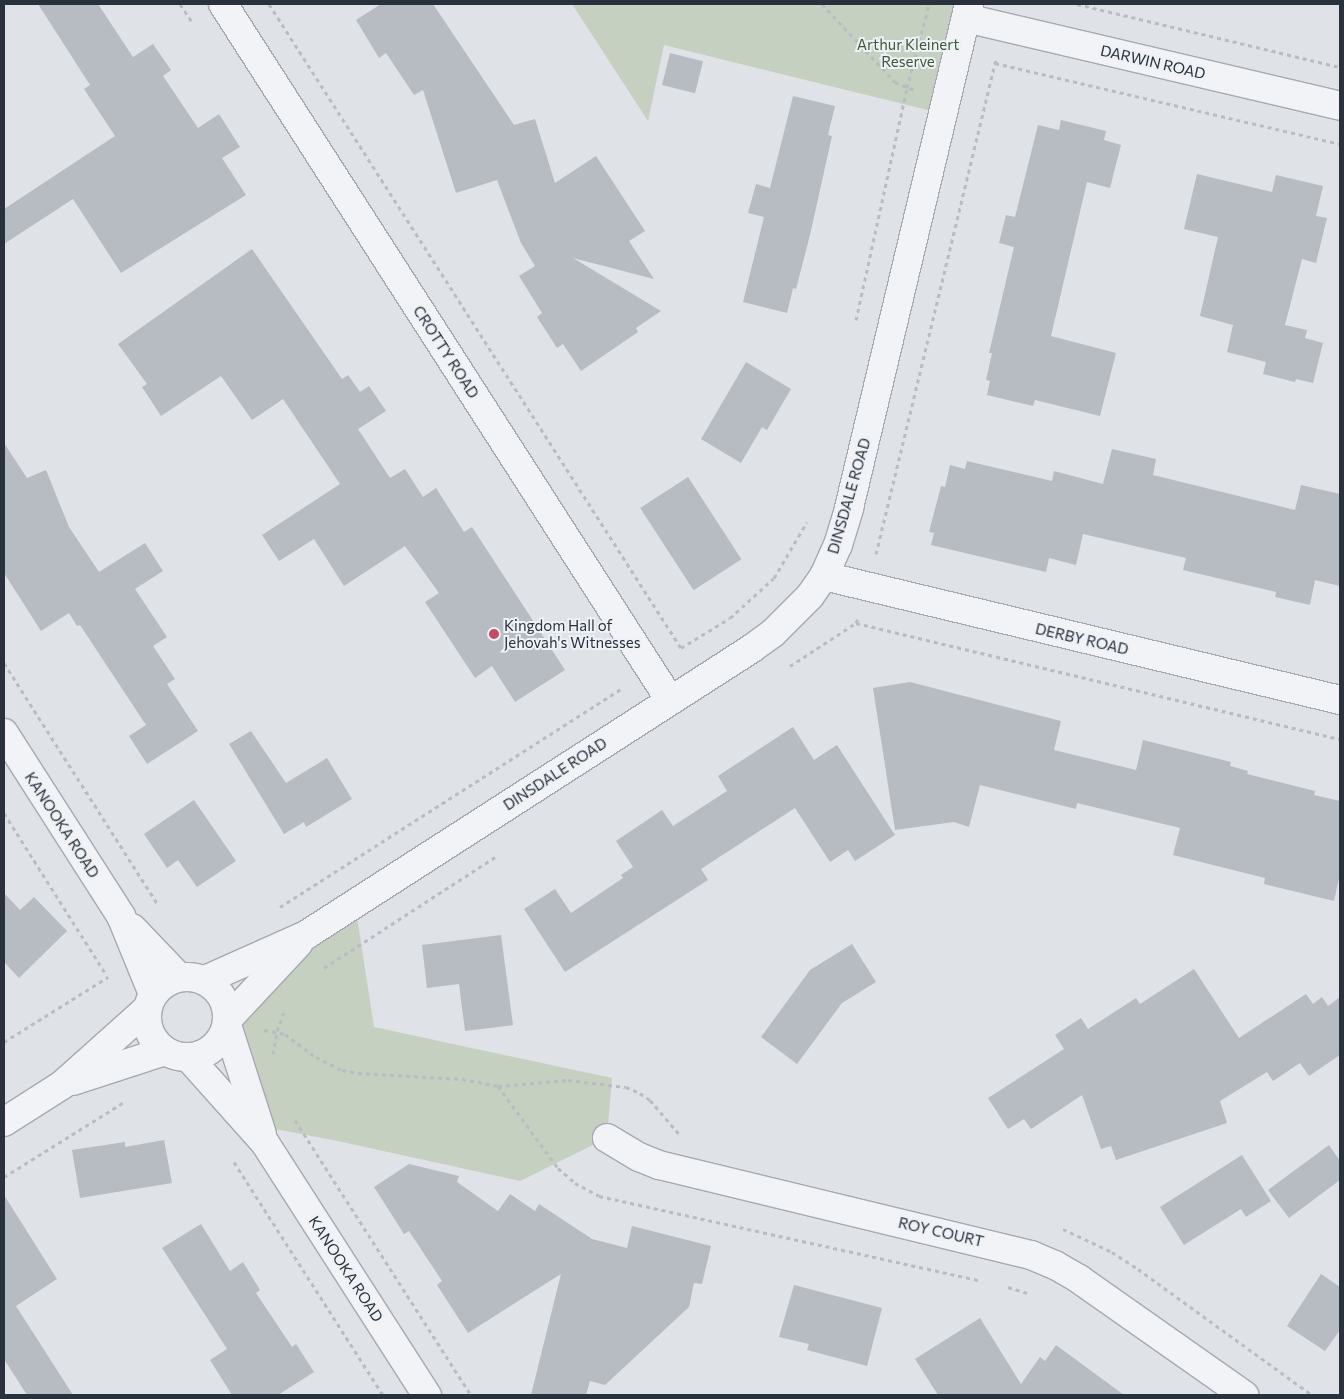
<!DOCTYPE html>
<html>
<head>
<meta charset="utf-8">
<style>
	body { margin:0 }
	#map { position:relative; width:1344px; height:1399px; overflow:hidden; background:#dfe2e7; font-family:Commissioner,sans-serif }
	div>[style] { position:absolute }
	.green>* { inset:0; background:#c5d0c1 }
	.building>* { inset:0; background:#b7bcc3; transform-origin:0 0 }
	.path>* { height:3px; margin-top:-1.5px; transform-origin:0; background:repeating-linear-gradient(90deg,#b9bdc2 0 4px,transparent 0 8px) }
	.roads { filter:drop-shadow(1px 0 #a5a9b1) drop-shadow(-1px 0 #a5a9b1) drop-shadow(0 1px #a5a9b1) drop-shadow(0 -1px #a5a9b1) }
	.minor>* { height:28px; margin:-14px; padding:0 14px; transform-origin:14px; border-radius:14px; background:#f1f3f6 }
	.minor>.ring { margin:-14px; padding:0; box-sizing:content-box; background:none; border:28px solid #f1f3f6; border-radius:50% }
	.dots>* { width:14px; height:14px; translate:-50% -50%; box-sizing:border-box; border:2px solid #eef1f5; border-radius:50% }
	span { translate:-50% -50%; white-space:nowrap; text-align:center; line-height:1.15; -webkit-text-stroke:4px #eef1f5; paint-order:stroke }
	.park-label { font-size:15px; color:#3f5837 }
	.street-label { font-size:15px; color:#29313d }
	.poi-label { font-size:15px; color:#29313d }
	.left { translate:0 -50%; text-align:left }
	.frame { position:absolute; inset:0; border:5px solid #29313d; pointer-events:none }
</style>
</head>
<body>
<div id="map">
	<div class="green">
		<i style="clip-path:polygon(572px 4px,969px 4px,944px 114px,664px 45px,648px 121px)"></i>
		<i style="clip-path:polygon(355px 904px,374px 1027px,612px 1078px,607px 1138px,520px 1181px,333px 1140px,259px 1126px,228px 1019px)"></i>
	</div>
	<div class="building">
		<i style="clip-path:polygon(38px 4px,98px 4px,133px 57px,153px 44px,171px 70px,163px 76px,198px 128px,219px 114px,240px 147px,222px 158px,246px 195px,121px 273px,73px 199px,4px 244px,4px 209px,115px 136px,84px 89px,90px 85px)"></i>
		<i style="clip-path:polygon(381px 4px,433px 4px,514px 125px,535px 119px,555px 183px,596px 156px,645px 231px,629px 241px,654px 279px,573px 258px,661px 311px,636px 328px,638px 332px,581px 371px,563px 344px,557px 348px,537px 317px,542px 313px,519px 276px,535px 266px,521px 243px,497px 180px,456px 193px,423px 90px,414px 95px,386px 53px,379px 58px,356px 20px)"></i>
		<i style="left:670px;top:53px;width:34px;height:33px;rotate:14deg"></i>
		<i style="clip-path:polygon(793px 96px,835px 106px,828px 135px,832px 136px,810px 235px,796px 289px,793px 288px,787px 313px,743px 302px,764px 217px,748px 213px,756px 184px,770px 188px)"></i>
		<i style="clip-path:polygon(1061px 120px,1106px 131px,1104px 140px,1121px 145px,1110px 188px,1087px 182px,1051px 336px,1116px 353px,1100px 416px,1035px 400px,1033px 406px,987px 395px,990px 381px,986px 380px,992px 353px,989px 353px,1014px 247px,999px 243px,1006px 215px,1015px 217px,1038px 125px,1059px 130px)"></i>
		<i style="clip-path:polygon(1197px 174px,1272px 192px,1276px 175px,1323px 186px,1316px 216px,1327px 218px,1316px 263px,1302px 259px,1285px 325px,1307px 330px,1305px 338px,1323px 343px,1313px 383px,1296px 379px,1295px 382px,1263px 374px,1266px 362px,1227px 352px,1233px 325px,1200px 316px,1218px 237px,1184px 229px)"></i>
		<i style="clip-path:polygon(252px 249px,342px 379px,348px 375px,360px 392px,369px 386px,386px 411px,358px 429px,390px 478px,405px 469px,423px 497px,436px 488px,464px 532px,472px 527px,565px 670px,515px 702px,492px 666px,475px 678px,425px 602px,439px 593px,405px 546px,344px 586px,314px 539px,279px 561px,262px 535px,340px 484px,283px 399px,252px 420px,221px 376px,161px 416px,142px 387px,147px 384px,118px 344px)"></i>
		<i style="clip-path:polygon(746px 362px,791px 389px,767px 430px,762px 427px,741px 463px,701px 439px)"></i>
		<i style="clip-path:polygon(4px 443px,27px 478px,46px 470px,69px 527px,99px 572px,145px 543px,163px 571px,135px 589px,167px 637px,153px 646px,175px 679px,167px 684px,198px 731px,147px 764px,129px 736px,146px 725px,80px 625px,77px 626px,69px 613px,41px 631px,4px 573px)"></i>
		<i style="clip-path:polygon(1112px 449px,1156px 459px,1153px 475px,1295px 510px,1301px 485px,1340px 494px,1340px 586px,1315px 580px,1310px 605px,1275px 597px,1276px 592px,1183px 570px,1186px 558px,1083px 534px,1076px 565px,1049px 558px,1046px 572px,931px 545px,934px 533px,929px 532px,941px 486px,945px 487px,950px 465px,965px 469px,967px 461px,1052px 481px,1054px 471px,1103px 484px)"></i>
		<i style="left:688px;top:477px;width:98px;height:57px;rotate:57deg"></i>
		<i style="clip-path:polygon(910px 682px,1061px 721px,1054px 750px,1136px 770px,1143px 740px,1231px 762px,1230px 766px,1248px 771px,1247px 774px,1315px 791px,1314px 795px,1340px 801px,1340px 874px,1334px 901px,1264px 884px,1265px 878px,1173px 855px,1180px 828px,1077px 803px,1076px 809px,980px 785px,969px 827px,954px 822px,895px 830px,873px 688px)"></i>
		<i style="clip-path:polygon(793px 727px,814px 760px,837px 745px,895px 835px,855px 861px,848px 850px,830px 862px,795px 808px,701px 869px,708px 880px,565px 972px,524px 909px,555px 889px,571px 913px,623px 878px,621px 875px,633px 867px,616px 841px,662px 810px,673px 826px,727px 791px,718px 776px)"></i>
		<i style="clip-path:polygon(251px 731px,286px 783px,327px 758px,352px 799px,306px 827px,304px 822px,284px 834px,229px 744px)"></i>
		<i style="clip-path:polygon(194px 800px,236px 861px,197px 887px,178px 860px,167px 868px,144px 834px)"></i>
		<i style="clip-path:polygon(4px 893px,20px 910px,34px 897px,67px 931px,19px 978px,4px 962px)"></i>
		<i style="clip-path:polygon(501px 935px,513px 1025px,465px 1031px,459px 984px,427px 988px,422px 945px)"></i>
		<i style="clip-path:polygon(852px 944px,876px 982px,842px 1003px,797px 1064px,761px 1037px,810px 970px)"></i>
		<i style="clip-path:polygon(1194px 969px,1239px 1038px,1306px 994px,1313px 1004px,1322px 997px,1328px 1006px,1340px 997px,1340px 1055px,1309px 1076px,1300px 1063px,1273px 1081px,1267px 1072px,1220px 1101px,1227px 1123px,1116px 1160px,1111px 1146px,1101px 1149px,1082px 1095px,1031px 1129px,1024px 1119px,1008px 1129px,988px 1098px,1064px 1049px,1055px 1035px,1081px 1018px,1088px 1029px,1136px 998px,1140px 1004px)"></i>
		<i style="clip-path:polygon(164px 1140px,172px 1183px,80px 1198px,72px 1150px,125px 1142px,125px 1147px)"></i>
		<i style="clip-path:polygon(1329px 1145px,1340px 1161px,1340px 1180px,1289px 1218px,1268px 1190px)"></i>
		<i style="clip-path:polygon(1242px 1155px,1271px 1201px,1246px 1217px,1241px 1209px,1184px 1245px,1160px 1207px)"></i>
		<i style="clip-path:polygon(409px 1164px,459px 1176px,457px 1182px,498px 1211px,510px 1194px,535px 1211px,539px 1204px,592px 1239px,627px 1248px,632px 1226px,711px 1246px,702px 1284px,694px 1283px,689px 1307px,605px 1385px,590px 1381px,586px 1395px,531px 1395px,561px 1274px,468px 1333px,437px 1285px,442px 1281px,409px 1231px,404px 1234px,374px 1187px)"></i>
		<i style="clip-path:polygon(4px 1195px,57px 1279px,16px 1306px,73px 1395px,27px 1395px,4px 1359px)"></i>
		<i style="clip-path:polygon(201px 1224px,230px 1271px,243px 1262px,260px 1290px,256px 1293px,292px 1347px,296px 1344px,314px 1372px,278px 1395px,232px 1395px,210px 1360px,227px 1349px,162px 1248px)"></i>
		<i style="clip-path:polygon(1321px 1274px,1340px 1287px,1340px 1330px,1325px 1351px,1287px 1326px)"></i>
		<i style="clip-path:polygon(794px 1285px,882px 1308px,867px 1366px,807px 1350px,809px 1344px,779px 1337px)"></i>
		<i style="clip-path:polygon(980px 1318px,1021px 1384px,1040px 1357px,1045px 1361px,1056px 1345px,1124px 1395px,938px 1395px,915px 1359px)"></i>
	</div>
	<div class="path">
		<i style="left:180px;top:4px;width:22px;rotate:56deg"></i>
		<i style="left:269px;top:4px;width:765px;rotate:57.39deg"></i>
		<i style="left:822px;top:4px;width:107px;rotate:46.9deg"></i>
		<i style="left:895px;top:82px;width:22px;rotate:22deg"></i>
		<i style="left:1077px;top:4px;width:270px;rotate:13.5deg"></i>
		<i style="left:995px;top:63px;width:354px;rotate:13.2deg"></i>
		<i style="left:856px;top:320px;width:238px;rotate:-77.6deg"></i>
		<i style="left:907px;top:88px;width:87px;rotate:-75.3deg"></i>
		<i style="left:876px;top:554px;width:509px;rotate:-76.37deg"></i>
		<i style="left:856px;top:623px;width:498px;rotate:13.5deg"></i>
		<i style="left:681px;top:648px;width:57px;rotate:-31.5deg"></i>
		<i style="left:730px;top:618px;width:59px;rotate:-42.3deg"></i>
		<i style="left:774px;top:578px;width:65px;rotate:-59.5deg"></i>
		<i style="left:4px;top:663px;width:285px;rotate:57.5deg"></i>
		<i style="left:790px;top:666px;width:79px;rotate:-33.1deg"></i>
		<i style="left:856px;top:623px;width:5px;rotate:-68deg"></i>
		<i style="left:4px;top:813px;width:189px;rotate:57.7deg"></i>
		<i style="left:280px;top:907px;width:406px;rotate:-32.6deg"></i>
		<i style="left:324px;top:968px;width:204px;rotate:-33deg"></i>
		<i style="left:264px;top:1030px;width:21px;rotate:11deg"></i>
		<i style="left:285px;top:1034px;width:39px;rotate:37deg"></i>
		<i style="left:316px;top:1057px;width:29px;rotate:27deg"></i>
		<i style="left:342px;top:1070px;width:16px;rotate:11deg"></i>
		<i style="left:358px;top:1073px;width:104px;rotate:3.3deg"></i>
		<i style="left:462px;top:1079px;width:37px;rotate:11deg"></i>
		<i style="left:498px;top:1086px;width:70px;rotate:-4.9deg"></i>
		<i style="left:568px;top:1080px;width:58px;rotate:6.9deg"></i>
		<i style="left:626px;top:1087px;width:15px;rotate:23deg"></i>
		<i style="left:640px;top:1093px;width:12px;rotate:35deg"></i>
		<i style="left:650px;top:1100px;width:45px;rotate:49.5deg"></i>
		<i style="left:4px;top:1042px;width:123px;rotate:-32deg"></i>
		<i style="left:273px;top:1054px;width:23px;rotate:-80deg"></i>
		<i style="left:277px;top:1031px;width:20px;rotate:-70deg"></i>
		<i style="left:498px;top:1086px;width:102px;rotate:53.8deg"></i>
		<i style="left:558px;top:1168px;width:23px;rotate:41deg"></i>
		<i style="left:575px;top:1183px;width:27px;rotate:28deg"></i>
		<i style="left:599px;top:1196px;width:392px;rotate:12.5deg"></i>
		<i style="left:295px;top:1120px;width:326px;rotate:57.4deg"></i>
		<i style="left:234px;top:1162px;width:277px;rotate:57.4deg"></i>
		<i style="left:4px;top:1177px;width:142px;rotate:-32deg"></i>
		<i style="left:1063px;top:1229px;width:54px;rotate:25.1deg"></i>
		<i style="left:1112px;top:1252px;width:31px;rotate:33deg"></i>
		<i style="left:1138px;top:1269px;width:215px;rotate:35.9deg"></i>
		<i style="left:1008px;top:1287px;width:21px;rotate:17deg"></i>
	</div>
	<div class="roads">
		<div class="minor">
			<i style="left:223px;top:4px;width:827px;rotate:57.29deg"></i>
			<i style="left:966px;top:18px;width:384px;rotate:13.2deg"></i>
			<i style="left:824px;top:576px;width:531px;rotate:13.51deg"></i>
			<i style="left:4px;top:733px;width:217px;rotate:57.4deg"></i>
			<i style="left:121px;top:916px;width:84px;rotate:67.7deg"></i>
			<i style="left:132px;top:928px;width:68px;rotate:46.2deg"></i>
			<i class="ring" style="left:147px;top:977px;width:52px;height:52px"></i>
			<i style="left:205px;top:980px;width:111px;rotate:-24deg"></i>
			<i style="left:306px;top:935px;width:529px;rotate:-32.73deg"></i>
			<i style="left:751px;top:649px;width:27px;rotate:-36deg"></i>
			<i style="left:773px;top:633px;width:52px;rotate:-45deg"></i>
			<i style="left:810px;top:596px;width:24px;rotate:-55deg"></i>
			<i style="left:824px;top:576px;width:34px;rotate:-66deg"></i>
			<i style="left:838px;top:545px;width:39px;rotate:-73deg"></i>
			<i style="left:849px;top:508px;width:518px;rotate:-76.61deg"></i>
			<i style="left:228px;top:1019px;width:103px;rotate:-47deg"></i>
			<i style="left:227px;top:1025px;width:114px;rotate:72.2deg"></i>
			<i style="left:189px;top:1058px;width:114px;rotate:48.2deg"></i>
			<i style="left:265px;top:1143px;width:300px;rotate:57.3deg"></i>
			<i style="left:73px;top:1081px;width:97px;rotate:-18.1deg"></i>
			<i style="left:4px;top:1122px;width:69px;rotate:-32.5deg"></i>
			<i style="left:62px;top:1085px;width:114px;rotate:-41.8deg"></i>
			<i style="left:607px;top:1138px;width:37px;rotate:31deg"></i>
			<i style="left:639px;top:1157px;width:22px;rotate:22deg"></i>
			<i style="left:659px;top:1165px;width:383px;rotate:13.6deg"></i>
			<i style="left:1031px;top:1255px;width:26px;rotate:23deg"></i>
			<i style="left:1055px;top:1265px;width:28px;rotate:30deg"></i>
			<i style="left:1079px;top:1279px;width:202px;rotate:35.1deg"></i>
		</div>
	</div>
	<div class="dots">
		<i style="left:494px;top:634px;background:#c34c64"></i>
	</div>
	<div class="park-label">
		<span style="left:908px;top:53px">Arthur Kleinert<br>Reserve</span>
	</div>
	<div class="street-label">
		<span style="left:1153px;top:62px;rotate:13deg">DARWIN ROAD</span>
		<span style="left:446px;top:352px;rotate:57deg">CROTTY ROAD</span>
		<span style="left:849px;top:496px;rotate:-74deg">DINSDALE ROAD</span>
		<span style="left:1082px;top:639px;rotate:13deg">DERBY ROAD</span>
		<span style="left:555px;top:774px;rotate:-33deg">DINSDALE ROAD</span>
		<span style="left:62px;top:825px;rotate:57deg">KANOOKA ROAD</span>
		<span style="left:941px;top:1232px;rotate:13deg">ROY COURT</span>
		<span style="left:346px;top:1269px;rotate:57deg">KANOOKA ROAD</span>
	</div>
	<div class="poi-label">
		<span class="left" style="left:504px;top:634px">Kingdom Hall of<br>Jehovah's Witnesses</span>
	</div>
	<div class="frame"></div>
</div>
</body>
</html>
